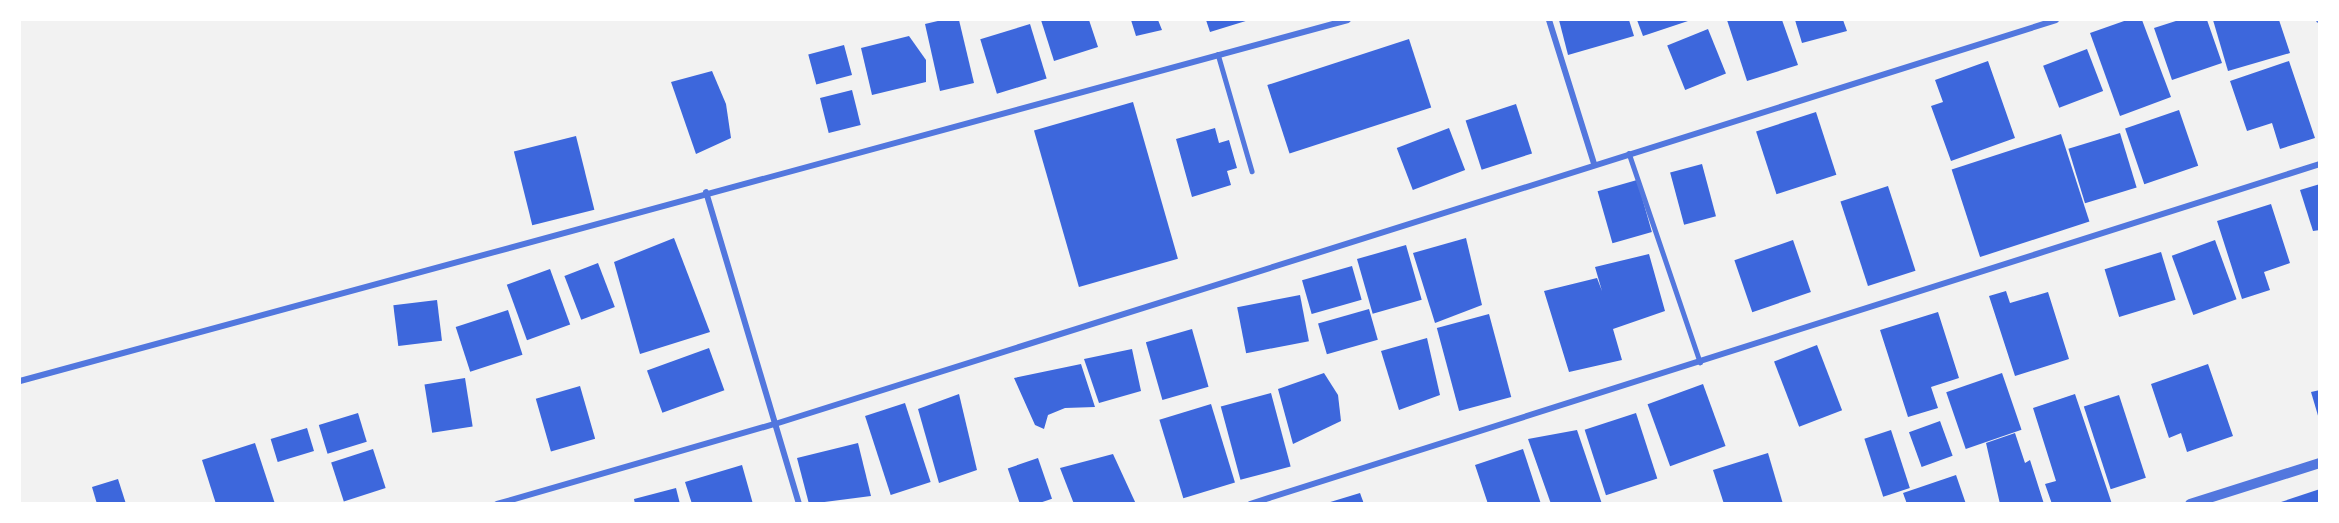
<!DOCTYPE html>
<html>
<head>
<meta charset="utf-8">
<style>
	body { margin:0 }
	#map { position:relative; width:2339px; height:523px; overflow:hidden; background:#f2f2f2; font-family:"Nunito Sans",sans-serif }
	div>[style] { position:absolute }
	.building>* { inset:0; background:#3d67dc; transform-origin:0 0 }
	.service>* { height:4.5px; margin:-2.25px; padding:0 2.25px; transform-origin:2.25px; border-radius:2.25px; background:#5277de }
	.minor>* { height:6px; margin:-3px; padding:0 3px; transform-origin:3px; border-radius:3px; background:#5277de }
	.tertiary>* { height:10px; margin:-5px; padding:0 5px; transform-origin:5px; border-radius:5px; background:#5277de }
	span { translate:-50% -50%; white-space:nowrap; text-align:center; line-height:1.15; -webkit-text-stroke:4.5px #fff; paint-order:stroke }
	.frame { position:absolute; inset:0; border:21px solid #fff; pointer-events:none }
</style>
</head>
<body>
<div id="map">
	<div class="building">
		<i style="clip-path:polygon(942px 20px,959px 20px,974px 83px,940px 91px,925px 24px)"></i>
		<i style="clip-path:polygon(1041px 20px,1089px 20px,1098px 47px,1054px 61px)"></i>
		<i style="clip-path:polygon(1131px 20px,1158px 20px,1162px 30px,1136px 36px)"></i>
		<i style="clip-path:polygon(1206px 20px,1249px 20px,1210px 32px)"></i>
		<i style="clip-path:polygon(1559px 20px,1629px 20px,1634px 36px,1568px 55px)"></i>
		<i style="clip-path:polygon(1637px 20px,1691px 20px,1643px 36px)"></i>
		<i style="clip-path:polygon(1727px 20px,1782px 20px,1798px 65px,1747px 81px)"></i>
		<i style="clip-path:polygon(1795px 20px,1843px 20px,1847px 31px,1802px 43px)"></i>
		<i style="clip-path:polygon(2127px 20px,2142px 20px,2171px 97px,2120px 116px,2090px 33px)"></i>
		<i style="clip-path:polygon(2179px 20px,2207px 20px,2222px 63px,2172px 80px,2154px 28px)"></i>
		<i style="clip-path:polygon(2213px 20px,2279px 20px,2290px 53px,2228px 71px)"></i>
		<i style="left:1030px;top:24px;width:57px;height:52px;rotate:73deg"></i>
		<i style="left:1708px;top:29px;width:48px;height:44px;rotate:68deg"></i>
		<i style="clip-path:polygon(909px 36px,926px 60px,926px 82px,872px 95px,861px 48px)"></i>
		<i style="left:1409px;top:39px;width:72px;height:149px;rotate:72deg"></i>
		<i style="left:844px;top:45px;width:31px;height:37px;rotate:75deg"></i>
		<i style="left:2087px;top:49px;width:45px;height:47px;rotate:69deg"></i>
		<i style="clip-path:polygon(1988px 61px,2015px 138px,1951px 161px,1931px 106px,1943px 102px,1935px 80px)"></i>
		<i style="clip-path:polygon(2289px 61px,2315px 138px,2280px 149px,2272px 123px,2247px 131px,2230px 81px)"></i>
		<i style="clip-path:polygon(712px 71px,726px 104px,731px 138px,696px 154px,671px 82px)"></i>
		<i style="left:852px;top:90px;width:36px;height:33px;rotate:76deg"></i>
		<i style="left:1133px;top:102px;width:163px;height:103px;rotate:74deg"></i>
		<i style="left:1516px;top:104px;width:52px;height:53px;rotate:72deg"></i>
		<i style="left:2179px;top:110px;width:59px;height:57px;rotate:71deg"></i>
		<i style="left:1816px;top:112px;width:66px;height:63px;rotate:72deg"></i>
		<i style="clip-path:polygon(1215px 128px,1219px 143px,1229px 140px,1237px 168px,1227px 171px,1231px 185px,1192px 197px,1176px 139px)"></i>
		<i style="left:1449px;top:128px;width:45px;height:56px;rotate:69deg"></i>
		<i style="left:2120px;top:133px;width:57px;height:54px;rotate:73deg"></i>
		<i style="left:2061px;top:134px;width:92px;height:115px;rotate:72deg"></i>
		<i style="left:576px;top:136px;width:76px;height:64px;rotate:76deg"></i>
		<i style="left:1702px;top:164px;width:54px;height:33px;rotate:75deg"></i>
		<i style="left:1637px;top:180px;width:54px;height:41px;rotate:74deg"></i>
		<i style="clip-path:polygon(2320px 184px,2320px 230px,2313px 231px,2300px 190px)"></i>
		<i style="left:1888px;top:186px;width:89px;height:50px;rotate:72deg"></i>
		<i style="clip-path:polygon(2271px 204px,2290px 263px,2264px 272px,2270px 290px,2242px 299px,2217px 221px)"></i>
		<i style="clip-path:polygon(674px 238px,710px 332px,640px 354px,614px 262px)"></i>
		<i style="clip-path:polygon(1466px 238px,1482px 305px,1435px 323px,1413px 253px)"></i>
		<i style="left:1793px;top:240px;width:55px;height:62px;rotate:71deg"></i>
		<i style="left:2215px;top:240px;width:63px;height:46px;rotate:70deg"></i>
		<i style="left:1406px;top:245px;width:57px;height:51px;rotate:74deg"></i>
		<i style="left:2161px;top:252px;width:50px;height:59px;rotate:73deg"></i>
		<i style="clip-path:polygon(1649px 254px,1665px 311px,1613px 329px,1622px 360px,1569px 372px,1544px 291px,1597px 278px,1602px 291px,1595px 267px)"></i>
		<i style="left:598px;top:263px;width:47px;height:36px;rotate:69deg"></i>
		<i style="left:1352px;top:266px;width:35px;height:52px;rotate:74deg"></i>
		<i style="left:550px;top:269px;width:59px;height:46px;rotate:70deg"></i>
		<i style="clip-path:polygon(2006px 291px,2010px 303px,2048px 292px,2069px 359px,2015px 376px,1989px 296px)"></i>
		<i style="left:1300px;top:295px;width:47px;height:64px;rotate:79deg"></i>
		<i style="left:437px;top:300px;width:41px;height:44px;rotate:83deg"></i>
		<i style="left:1369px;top:309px;width:32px;height:53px;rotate:74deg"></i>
		<i style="left:508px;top:310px;width:47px;height:55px;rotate:72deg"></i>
		<i style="clip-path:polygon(1938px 312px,1959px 378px,1931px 387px,1938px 408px,1908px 417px,1880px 330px)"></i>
		<i style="left:1489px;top:314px;width:86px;height:54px;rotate:75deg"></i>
		<i style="left:1192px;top:329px;width:60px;height:48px;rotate:74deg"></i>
		<i style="clip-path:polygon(1427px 338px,1440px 395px,1399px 410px,1381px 351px)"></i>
		<i style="left:1817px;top:345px;width:70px;height:46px;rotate:69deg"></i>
		<i style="left:709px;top:348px;width:45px;height:66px;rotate:70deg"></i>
		<i style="clip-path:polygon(1132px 349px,1141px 391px,1099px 403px,1084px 359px)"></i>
		<i style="clip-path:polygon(1081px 364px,1095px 407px,1065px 408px,1048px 415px,1044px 429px,1035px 425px,1014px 378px)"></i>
		<i style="clip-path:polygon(2208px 364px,2233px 436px,2187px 452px,2181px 433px,2169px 438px,2151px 384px)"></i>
		<i style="clip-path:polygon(1324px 373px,1338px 395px,1341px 421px,1293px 444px,1278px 389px)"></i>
		<i style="left:2002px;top:373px;width:60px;height:59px;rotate:71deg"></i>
		<i style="left:465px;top:378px;width:49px;height:41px;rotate:81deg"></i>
		<i style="left:1703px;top:384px;width:66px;height:59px;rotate:70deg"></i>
		<i style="left:580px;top:386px;width:55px;height:46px;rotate:74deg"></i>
		<i style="clip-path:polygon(2320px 390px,2320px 419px,2319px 419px,2311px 392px)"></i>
		<i style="left:1271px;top:393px;width:76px;height:52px;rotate:75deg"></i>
		<i style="clip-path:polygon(959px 394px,977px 470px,939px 483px,918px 409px)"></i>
		<i style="clip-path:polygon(2075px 394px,2112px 504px,2052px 504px,2045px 484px,2056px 481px,2033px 408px)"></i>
		<i style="left:2119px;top:395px;width:87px;height:37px;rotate:72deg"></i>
		<i style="left:905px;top:403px;width:83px;height:42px;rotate:72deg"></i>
		<i style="left:1211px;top:404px;width:82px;height:54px;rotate:73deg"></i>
		<i style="left:358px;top:413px;width:30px;height:41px;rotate:73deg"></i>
		<i style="left:1636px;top:413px;width:69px;height:54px;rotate:72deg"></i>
		<i style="left:1940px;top:421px;width:37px;height:33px;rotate:70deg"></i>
		<i style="left:307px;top:428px;width:24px;height:38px;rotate:73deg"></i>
		<i style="clip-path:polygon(1577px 430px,1602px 504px,1551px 504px,1528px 439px)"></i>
		<i style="left:1891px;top:430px;width:61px;height:28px;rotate:72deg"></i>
		<i style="clip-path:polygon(2015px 433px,2025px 463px,2030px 460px,2044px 504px,2000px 504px,1986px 443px)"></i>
		<i style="clip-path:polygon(255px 443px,275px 504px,216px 504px,202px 460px)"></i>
		<i style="clip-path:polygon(858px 443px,871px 496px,809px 504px,797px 458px)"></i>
		<i style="left:373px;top:449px;width:41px;height:44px;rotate:72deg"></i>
		<i style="clip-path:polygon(1523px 449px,1541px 504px,1488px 504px,1475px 465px)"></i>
		<i style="clip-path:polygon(1768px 453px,1783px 504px,1724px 504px,1713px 470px)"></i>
		<i style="clip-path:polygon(1113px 454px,1136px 504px,1074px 504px,1060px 468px)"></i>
		<i style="left:1038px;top:458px;width:43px;height:32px;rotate:71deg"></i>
		<i style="clip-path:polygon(742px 465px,753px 504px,692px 504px,685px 482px)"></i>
		<i style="clip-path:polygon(1956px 475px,1966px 504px,1907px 504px,1903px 493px)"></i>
		<i style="clip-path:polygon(118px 479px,126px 504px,97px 504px,92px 487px)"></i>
		<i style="clip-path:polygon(676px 488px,680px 504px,635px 504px,634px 499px)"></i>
		<i style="clip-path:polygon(2320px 489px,2320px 504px,2278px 504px,2278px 503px)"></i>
		<i style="clip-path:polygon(1360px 493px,1364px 504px,1327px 504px,1327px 503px)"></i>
	</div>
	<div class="service">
		<i style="left:1218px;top:54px;width:122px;rotate:73.8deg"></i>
		<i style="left:1629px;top:153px;width:221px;rotate:71.2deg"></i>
	</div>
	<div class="minor">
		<i style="left:1549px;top:20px;width:151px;rotate:72.6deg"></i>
		<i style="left:2319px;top:20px;width:1px"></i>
		<i style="left:706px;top:192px;width:326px;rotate:73.4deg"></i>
		<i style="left:20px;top:381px;width:1376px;rotate:-15.21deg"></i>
		<i style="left:497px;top:504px;width:289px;rotate:-16.1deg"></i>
		<i style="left:775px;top:424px;width:1343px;rotate:-17.5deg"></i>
		<i style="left:1250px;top:504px;width:1123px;rotate:-17.63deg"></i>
	</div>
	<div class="tertiary">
		<i style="left:2190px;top:504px;width:136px;rotate:-17.5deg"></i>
	</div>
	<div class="frame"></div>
</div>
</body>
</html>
